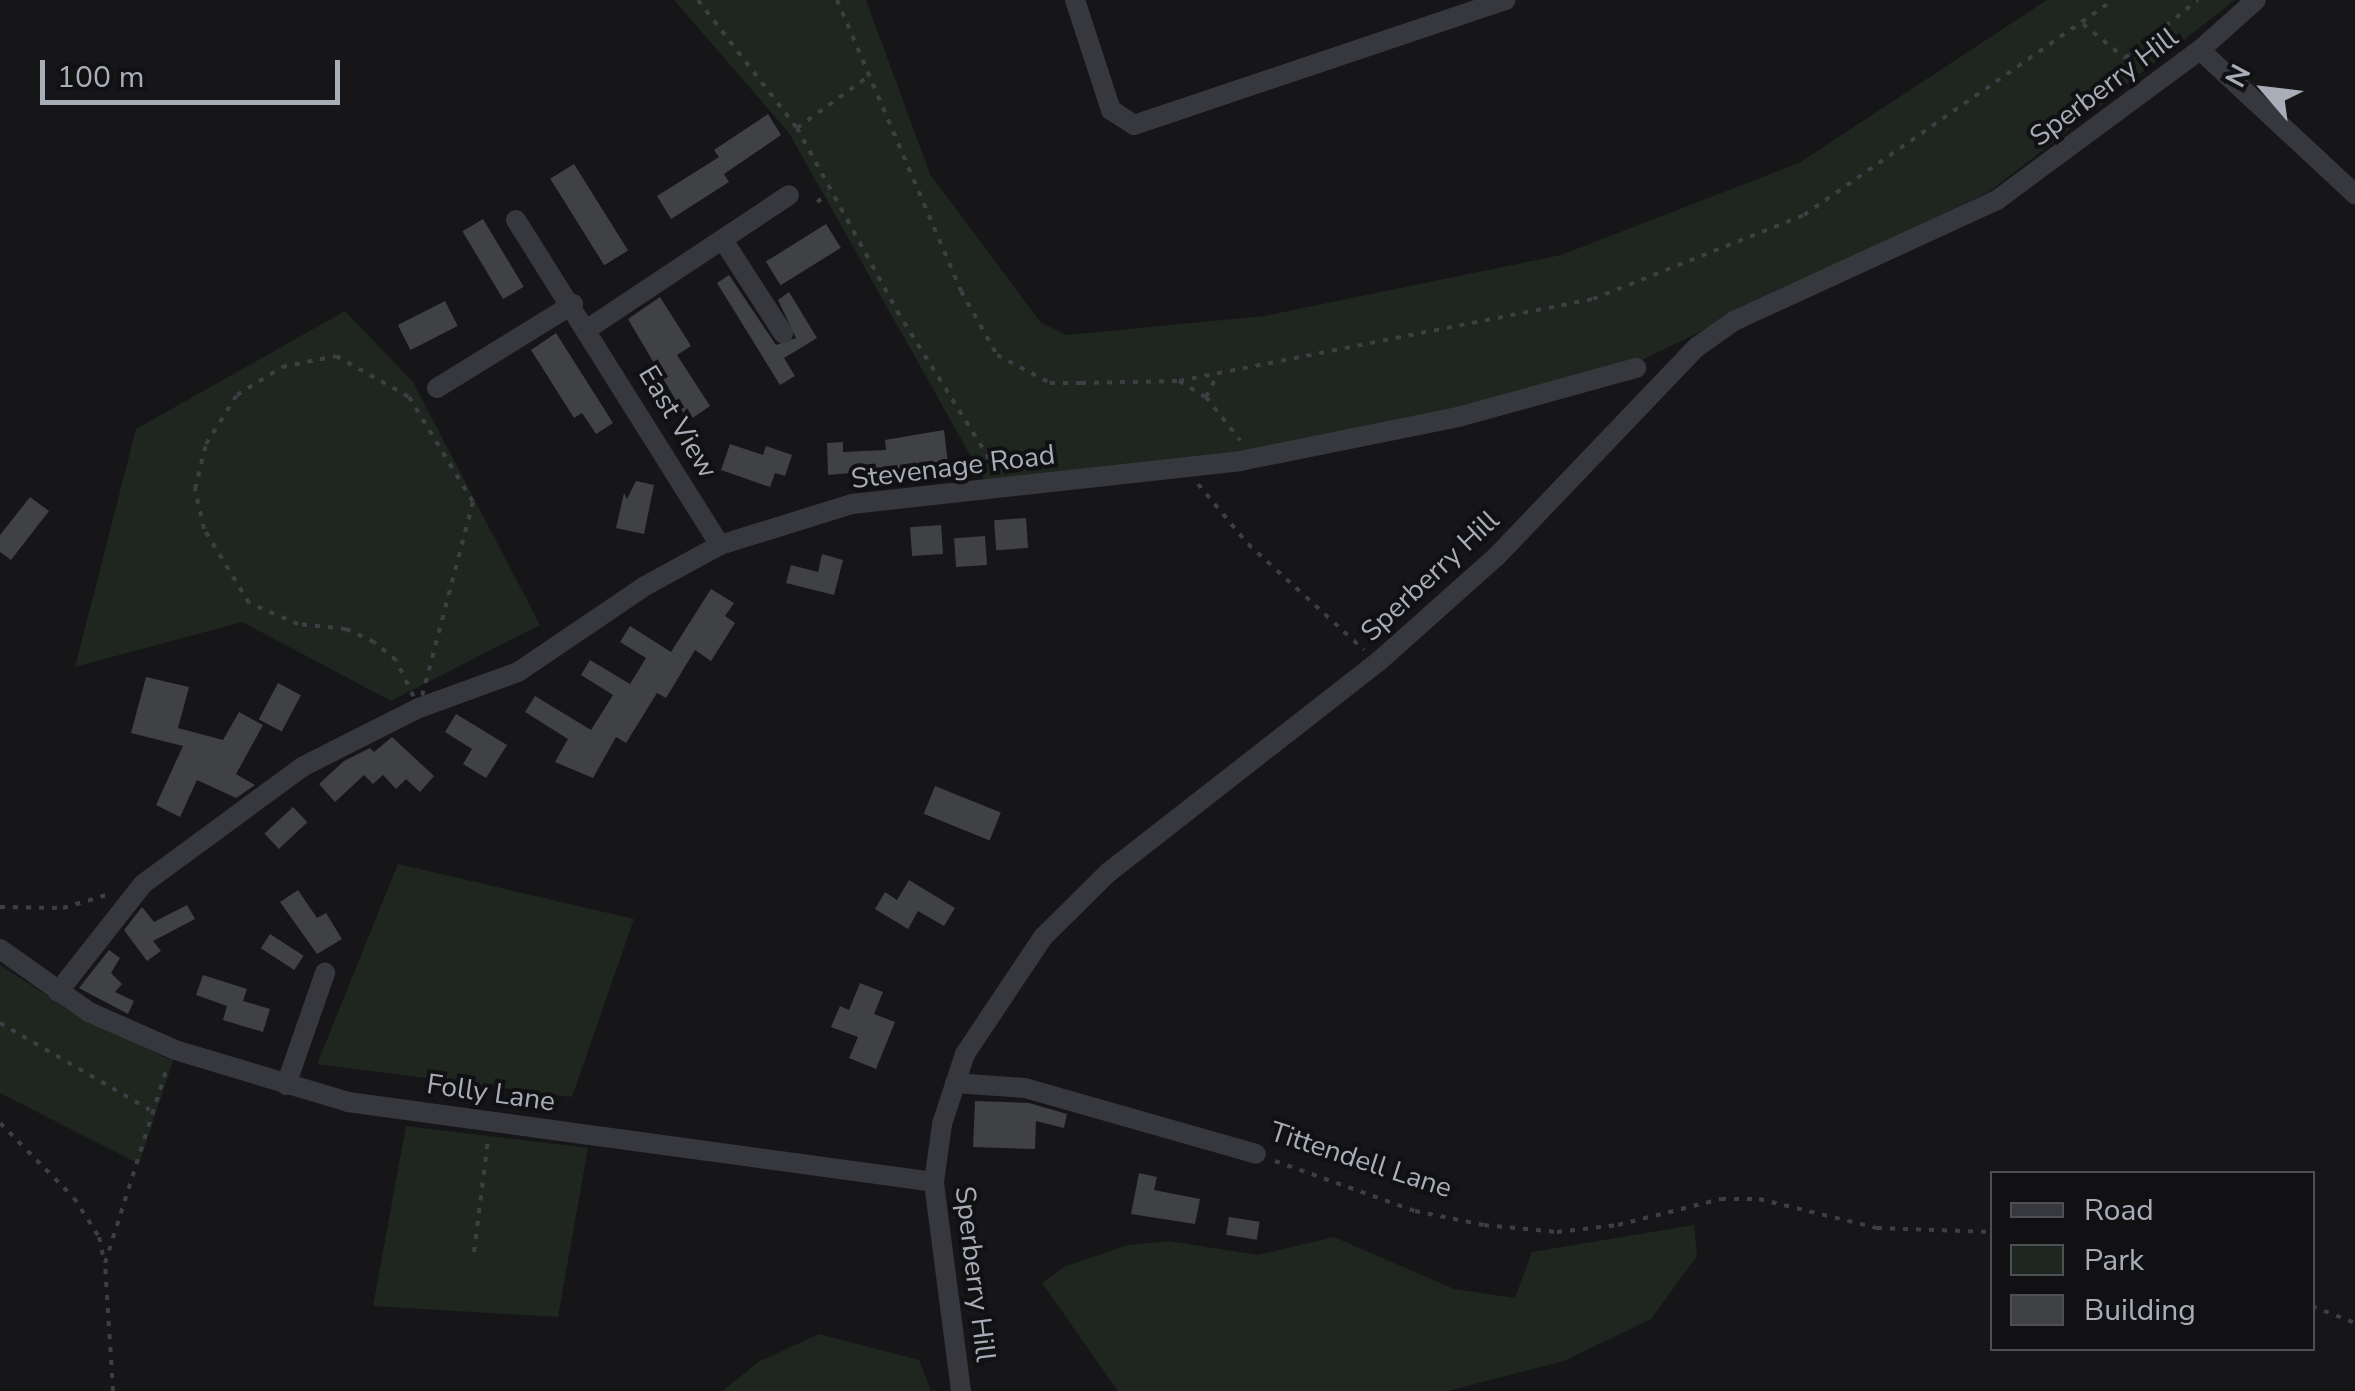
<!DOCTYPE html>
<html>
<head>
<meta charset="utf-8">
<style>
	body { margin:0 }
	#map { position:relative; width:2355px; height:1391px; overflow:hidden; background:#161618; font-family:"Nunito Sans",sans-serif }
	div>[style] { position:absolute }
	.green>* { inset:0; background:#1e261f }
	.building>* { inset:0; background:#404145; transform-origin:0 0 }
	.path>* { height:4px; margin-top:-2px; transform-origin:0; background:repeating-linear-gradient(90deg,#3d3f44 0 5px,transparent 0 13px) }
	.minor>* { height:20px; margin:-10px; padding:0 10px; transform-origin:10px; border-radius:10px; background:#37383d }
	span { translate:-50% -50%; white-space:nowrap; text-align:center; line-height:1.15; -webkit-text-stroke:8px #111113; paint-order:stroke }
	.street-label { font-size:28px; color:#a8adb8 }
	.legend { position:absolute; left:1990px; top:1171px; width:325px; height:180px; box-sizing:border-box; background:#111113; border:2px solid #4d4f55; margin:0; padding:12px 18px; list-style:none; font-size:30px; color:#a8adb8 }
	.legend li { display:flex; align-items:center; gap:20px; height:50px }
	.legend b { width:50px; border:2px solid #4d4f55 }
	.north { position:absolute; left:2215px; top:40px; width:100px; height:100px; -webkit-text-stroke:8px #111113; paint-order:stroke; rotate:298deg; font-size:28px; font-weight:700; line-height:40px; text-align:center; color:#a8adb8 }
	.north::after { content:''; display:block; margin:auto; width:35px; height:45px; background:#a8adb8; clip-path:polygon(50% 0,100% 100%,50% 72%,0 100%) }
	.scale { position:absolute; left:40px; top:60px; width:300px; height:45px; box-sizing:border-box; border:5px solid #a8adb8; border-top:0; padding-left:12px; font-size:30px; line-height:35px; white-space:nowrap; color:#a8adb8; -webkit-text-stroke:8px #111113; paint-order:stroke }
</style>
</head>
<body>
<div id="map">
	<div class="green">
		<i style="clip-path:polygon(674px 0,866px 0,930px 174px,1041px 323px,1067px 335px,1264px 316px,1561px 255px,1799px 163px,2047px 0,2235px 0,1989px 192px,1642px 360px,1456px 410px,1224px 457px,987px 485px,789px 133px)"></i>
		<i style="clip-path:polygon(345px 311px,413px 382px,540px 625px,391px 701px,242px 622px,75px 667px,136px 429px)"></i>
		<i style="clip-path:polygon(398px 864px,634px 919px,572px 1097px,317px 1064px)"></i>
		<i style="clip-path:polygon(0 965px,84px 1019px,173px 1061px,139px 1164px,0 1093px)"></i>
		<i style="clip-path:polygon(406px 1126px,588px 1148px,558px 1317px,373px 1306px)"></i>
		<i style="clip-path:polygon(1694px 1225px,1697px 1256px,1651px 1319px,1564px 1361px,1448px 1391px,1118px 1391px,1042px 1283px,1066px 1266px,1128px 1245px,1169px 1241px,1258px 1255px,1334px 1237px,1454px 1289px,1515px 1298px,1532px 1252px)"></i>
		<i style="clip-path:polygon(819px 1334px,919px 1360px,931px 1391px,723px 1391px,758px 1362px)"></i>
	</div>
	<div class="building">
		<i style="clip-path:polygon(768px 114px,781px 135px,724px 174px,729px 182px,671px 219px,657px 196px,719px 157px,714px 150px)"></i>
		<i style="left:574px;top:164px;width:102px;height:28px;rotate:58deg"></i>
		<i style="left:483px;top:219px;width:79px;height:24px;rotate:59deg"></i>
		<i style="left:826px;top:224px;width:28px;height:71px;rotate:58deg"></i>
		<i style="clip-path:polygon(729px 275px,776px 345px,796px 338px,778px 300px,789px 292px,817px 338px,784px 358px,795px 376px,780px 385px,717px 283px)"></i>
		<i style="clip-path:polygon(660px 297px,691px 346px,677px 355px,710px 406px,688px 421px,628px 319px)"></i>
		<i style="left:445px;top:301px;width:28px;height:53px;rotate:63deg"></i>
		<i style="clip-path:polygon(556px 333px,613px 423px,596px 434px,582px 413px,574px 418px,531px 350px)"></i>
		<i style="clip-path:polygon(944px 430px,948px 464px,828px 475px,827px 443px,843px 442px,843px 452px,886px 450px,885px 440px)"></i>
		<i style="clip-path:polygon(730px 444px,763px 455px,766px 446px,792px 455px,785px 476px,775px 473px,770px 487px,721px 470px)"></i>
		<i style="clip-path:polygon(636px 481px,654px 485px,644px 534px,616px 528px,624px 493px,627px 499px)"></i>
		<i style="clip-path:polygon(30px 497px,49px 511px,11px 560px,0 552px,0 535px)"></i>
		<i style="left:1026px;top:518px;width:30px;height:32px;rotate:86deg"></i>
		<i style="left:941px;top:525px;width:29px;height:31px;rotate:86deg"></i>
		<i style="left:985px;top:536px;width:29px;height:31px;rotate:86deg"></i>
		<i style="clip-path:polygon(822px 554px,843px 560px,834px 595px,786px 583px,791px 565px,818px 572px)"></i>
		<i style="clip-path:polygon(711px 589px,734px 603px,725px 616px,735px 623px,711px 661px,695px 650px,666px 698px,657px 693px,626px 743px,616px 737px,593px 778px,555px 762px,568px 739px,525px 712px,535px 696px,591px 730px,613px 695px,581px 675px,590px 660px,630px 684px,646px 658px,620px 642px,630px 626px,671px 652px)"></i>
		<i style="clip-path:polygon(146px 677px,189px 687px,178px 728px,223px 740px,239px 712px,263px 725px,236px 774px,255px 785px,236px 798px,197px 780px,180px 817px,156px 805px,183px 746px,131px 733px)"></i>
		<i style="left:278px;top:683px;width:26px;height:41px;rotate:28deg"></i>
		<i style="clip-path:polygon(456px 714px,507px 745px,486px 778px,463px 764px,472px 749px,445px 732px)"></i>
		<i style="clip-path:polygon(392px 737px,434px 776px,420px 792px,406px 779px,396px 789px,383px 775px,373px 784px,364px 775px,335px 802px,319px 784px,344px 761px,370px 748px,374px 752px)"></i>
		<i style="left:935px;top:786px;width:71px;height:30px;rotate:22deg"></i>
		<i style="left:293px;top:807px;width:21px;height:39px;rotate:47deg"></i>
		<i style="clip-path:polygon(909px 880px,955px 908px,944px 926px,918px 911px,908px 929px,875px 909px,885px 892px,897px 900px)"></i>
		<i style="clip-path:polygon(298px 890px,317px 918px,326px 913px,342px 939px,317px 954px,280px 902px)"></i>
		<i style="clip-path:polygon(187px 905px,195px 919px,153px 941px,161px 951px,147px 961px,124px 930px,142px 907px,154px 922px)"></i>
		<i style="left:270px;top:934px;width:40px;height:17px;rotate:33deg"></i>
		<i style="clip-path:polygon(109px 950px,120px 958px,111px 973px,122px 984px,115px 992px,134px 1001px,128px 1014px,79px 988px)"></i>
		<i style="clip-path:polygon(203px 975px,247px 989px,243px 1001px,270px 1009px,263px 1032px,223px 1020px,227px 1006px,196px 995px)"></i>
		<i style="clip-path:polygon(860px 983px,883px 992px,874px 1014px,895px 1022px,876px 1069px,849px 1058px,858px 1037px,831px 1027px,840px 1006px,849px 1010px)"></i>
		<i style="clip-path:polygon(975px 1101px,1029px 1103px,1067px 1114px,1064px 1128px,1036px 1121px,1035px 1149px,973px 1147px)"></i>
		<i style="clip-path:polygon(1139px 1173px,1157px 1177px,1154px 1190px,1200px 1199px,1195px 1224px,1131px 1214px)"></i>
		<i style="left:1229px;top:1217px;width:31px;height:18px;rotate:9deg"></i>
	</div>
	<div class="path">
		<i style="left:698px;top:0;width:162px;rotate:52.3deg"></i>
		<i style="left:797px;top:128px;width:209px;rotate:61.3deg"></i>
		<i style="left:897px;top:311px;width:185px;rotate:58deg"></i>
		<i style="left:837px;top:0;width:316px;rotate:66.9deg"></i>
		<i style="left:961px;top:291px;width:73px;rotate:60.6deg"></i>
		<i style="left:997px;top:355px;width:60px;rotate:27.8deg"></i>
		<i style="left:1050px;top:383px;width:31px"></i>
		<i style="left:1081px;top:383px;width:98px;rotate:-1.2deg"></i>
		<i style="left:1179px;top:381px;width:422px;rotate:-11.2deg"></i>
		<i style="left:1593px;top:299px;width:227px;rotate:-21.7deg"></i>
		<i style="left:1804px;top:215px;width:376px;rotate:-34.8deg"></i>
		<i style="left:2083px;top:24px;width:54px;rotate:39deg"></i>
		<i style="left:2125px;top:58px;width:93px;rotate:-38.5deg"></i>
		<i style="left:797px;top:128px;width:89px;rotate:-35.8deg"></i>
		<i style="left:817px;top:202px;width:14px;rotate:-36deg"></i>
		<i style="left:336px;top:356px;width:84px;rotate:29.3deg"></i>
		<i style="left:409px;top:397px;width:123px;rotate:58.6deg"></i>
		<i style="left:473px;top:502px;width:213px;rotate:104.7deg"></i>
		<i style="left:419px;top:708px;width:53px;rotate:-115.6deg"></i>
		<i style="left:396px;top:660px;width:28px;rotate:-141deg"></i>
		<i style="left:374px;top:642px;width:31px;rotate:-155deg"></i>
		<i style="left:346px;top:629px;width:48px;rotate:-174.1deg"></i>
		<i style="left:298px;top:624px;width:53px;rotate:-156.8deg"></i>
		<i style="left:249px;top:603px;width:87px;rotate:-121.3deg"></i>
		<i style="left:204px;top:529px;width:41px;rotate:-102.7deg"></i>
		<i style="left:195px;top:489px;width:46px;rotate:-76.3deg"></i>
		<i style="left:206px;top:444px;width:58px;rotate:-57.7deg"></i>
		<i style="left:237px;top:395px;width:53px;rotate:-31.9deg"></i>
		<i style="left:282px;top:367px;width:55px;rotate:-11.5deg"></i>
		<i style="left:1179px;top:381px;width:31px;rotate:31deg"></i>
		<i style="left:1206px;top:397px;width:25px;rotate:-63deg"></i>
		<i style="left:1206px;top:397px;width:55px;rotate:51.7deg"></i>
		<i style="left:1198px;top:484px;width:78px;rotate:50.2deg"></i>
		<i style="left:1248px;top:544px;width:157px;rotate:42.4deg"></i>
		<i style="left:0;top:907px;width:63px;rotate:0.9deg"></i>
		<i style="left:63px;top:908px;width:49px;rotate:-16.6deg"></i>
		<i style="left:0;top:1023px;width:173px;rotate:30.1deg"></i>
		<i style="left:0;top:1123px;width:105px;rotate:45.4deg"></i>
		<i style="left:74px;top:1198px;width:46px;rotate:57.3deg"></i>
		<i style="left:99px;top:1237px;width:24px;rotate:78deg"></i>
		<i style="left:1275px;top:1161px;width:149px;rotate:19.7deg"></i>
		<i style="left:1415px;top:1211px;width:70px;rotate:11.5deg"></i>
		<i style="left:1484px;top:1225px;width:73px;rotate:5.5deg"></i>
		<i style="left:1557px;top:1232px;width:61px;rotate:-6.5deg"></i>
		<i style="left:1618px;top:1225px;width:106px;rotate:-14.2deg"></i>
		<i style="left:1721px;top:1199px;width:38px"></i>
		<i style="left:1759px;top:1199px;width:122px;rotate:13.8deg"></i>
		<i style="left:1877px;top:1228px;width:115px;rotate:2deg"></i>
		<i style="left:474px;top:1252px;width:114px;rotate:-82.9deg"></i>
		<i style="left:2312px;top:1306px;width:46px;rotate:21.6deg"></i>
		<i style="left:113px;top:1391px;width:128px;rotate:-93.6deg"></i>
		<i style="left:105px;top:1263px;width:205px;rotate:-72.4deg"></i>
	</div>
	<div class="minor">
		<i style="left:1075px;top:0;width:116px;rotate:71.9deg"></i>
		<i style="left:1111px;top:110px;width:27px;rotate:33deg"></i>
		<i style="left:1134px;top:125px;width:392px;rotate:-18.6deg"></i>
		<i style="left:2200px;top:50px;width:212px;rotate:42.9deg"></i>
		<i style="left:516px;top:220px;width:384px;rotate:57.9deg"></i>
		<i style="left:723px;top:240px;width:111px;rotate:57.2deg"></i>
		<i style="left:589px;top:328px;width:240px;rotate:-33.6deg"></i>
		<i style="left:437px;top:388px;width:160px;rotate:-31.7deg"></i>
		<i style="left:0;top:949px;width:109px;rotate:35.3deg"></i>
		<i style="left:89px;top:1012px;width:94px;rotate:23.8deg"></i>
		<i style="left:175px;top:1050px;width:181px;rotate:16.7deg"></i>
		<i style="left:348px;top:1102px;width:591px;rotate:7.77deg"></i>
		<i style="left:58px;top:992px;width:137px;rotate:-51.8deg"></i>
		<i style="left:143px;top:884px;width:197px;rotate:-36.3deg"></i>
		<i style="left:302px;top:767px;width:131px;rotate:-26.8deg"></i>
		<i style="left:419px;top:708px;width:105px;rotate:-20deg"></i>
		<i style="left:518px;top:672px;width:153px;rotate:-34.1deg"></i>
		<i style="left:645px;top:586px;width:85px;rotate:-28.7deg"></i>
		<i style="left:720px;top:545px;width:138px;rotate:-17.3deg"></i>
		<i style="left:852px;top:504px;width:390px;rotate:-6.3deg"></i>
		<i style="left:1240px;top:461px;width:222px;rotate:-11.4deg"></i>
		<i style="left:1458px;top:417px;width:185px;rotate:-15.4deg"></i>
		<i style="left:955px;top:1083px;width:70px;rotate:4.1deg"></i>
		<i style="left:1025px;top:1088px;width:240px;rotate:15.9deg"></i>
		<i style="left:286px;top:1085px;width:119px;rotate:-70.8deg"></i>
		<i style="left:961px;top:1391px;width:211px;rotate:-97.4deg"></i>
		<i style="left:934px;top:1182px;width:59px;rotate:-82.1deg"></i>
		<i style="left:942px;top:1124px;width:74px;rotate:-71.8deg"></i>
		<i style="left:965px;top:1054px;width:141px;rotate:-56.3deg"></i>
		<i style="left:1043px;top:937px;width:93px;rotate:-44.6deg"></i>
		<i style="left:1109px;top:872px;width:341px;rotate:-38deg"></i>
		<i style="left:1378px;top:662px;width:158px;rotate:-41.7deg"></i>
		<i style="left:1496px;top:557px;width:291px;rotate:-46.3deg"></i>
		<i style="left:1697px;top:347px;width:45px;rotate:-35.1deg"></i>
		<i style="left:1734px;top:321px;width:289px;rotate:-24.7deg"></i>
		<i style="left:1997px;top:200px;width:252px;rotate:-36.5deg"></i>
		<i style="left:2200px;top:50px;width:75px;rotate:-41.8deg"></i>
	</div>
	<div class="street-label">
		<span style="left:2104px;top:87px;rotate:-37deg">Sperberry Hill</span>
		<span style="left:678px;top:422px;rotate:59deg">East View</span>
		<span style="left:953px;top:467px;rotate:-7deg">Stevenage Road</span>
		<span style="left:1430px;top:576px;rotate:-43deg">Sperberry Hill</span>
		<span style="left:491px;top:1093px;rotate:8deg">Folly Lane</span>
		<span style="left:1361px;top:1160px;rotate:18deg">Tittendell Lane</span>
		<span style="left:975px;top:1274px;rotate:83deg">Sperberry Hill</span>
	</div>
	<ul class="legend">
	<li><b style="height:12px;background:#37383d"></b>Road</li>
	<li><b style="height:28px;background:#1e261f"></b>Park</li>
	<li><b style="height:28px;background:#404145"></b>Building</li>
	</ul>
	<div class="north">N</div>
	<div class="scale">100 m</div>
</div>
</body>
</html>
